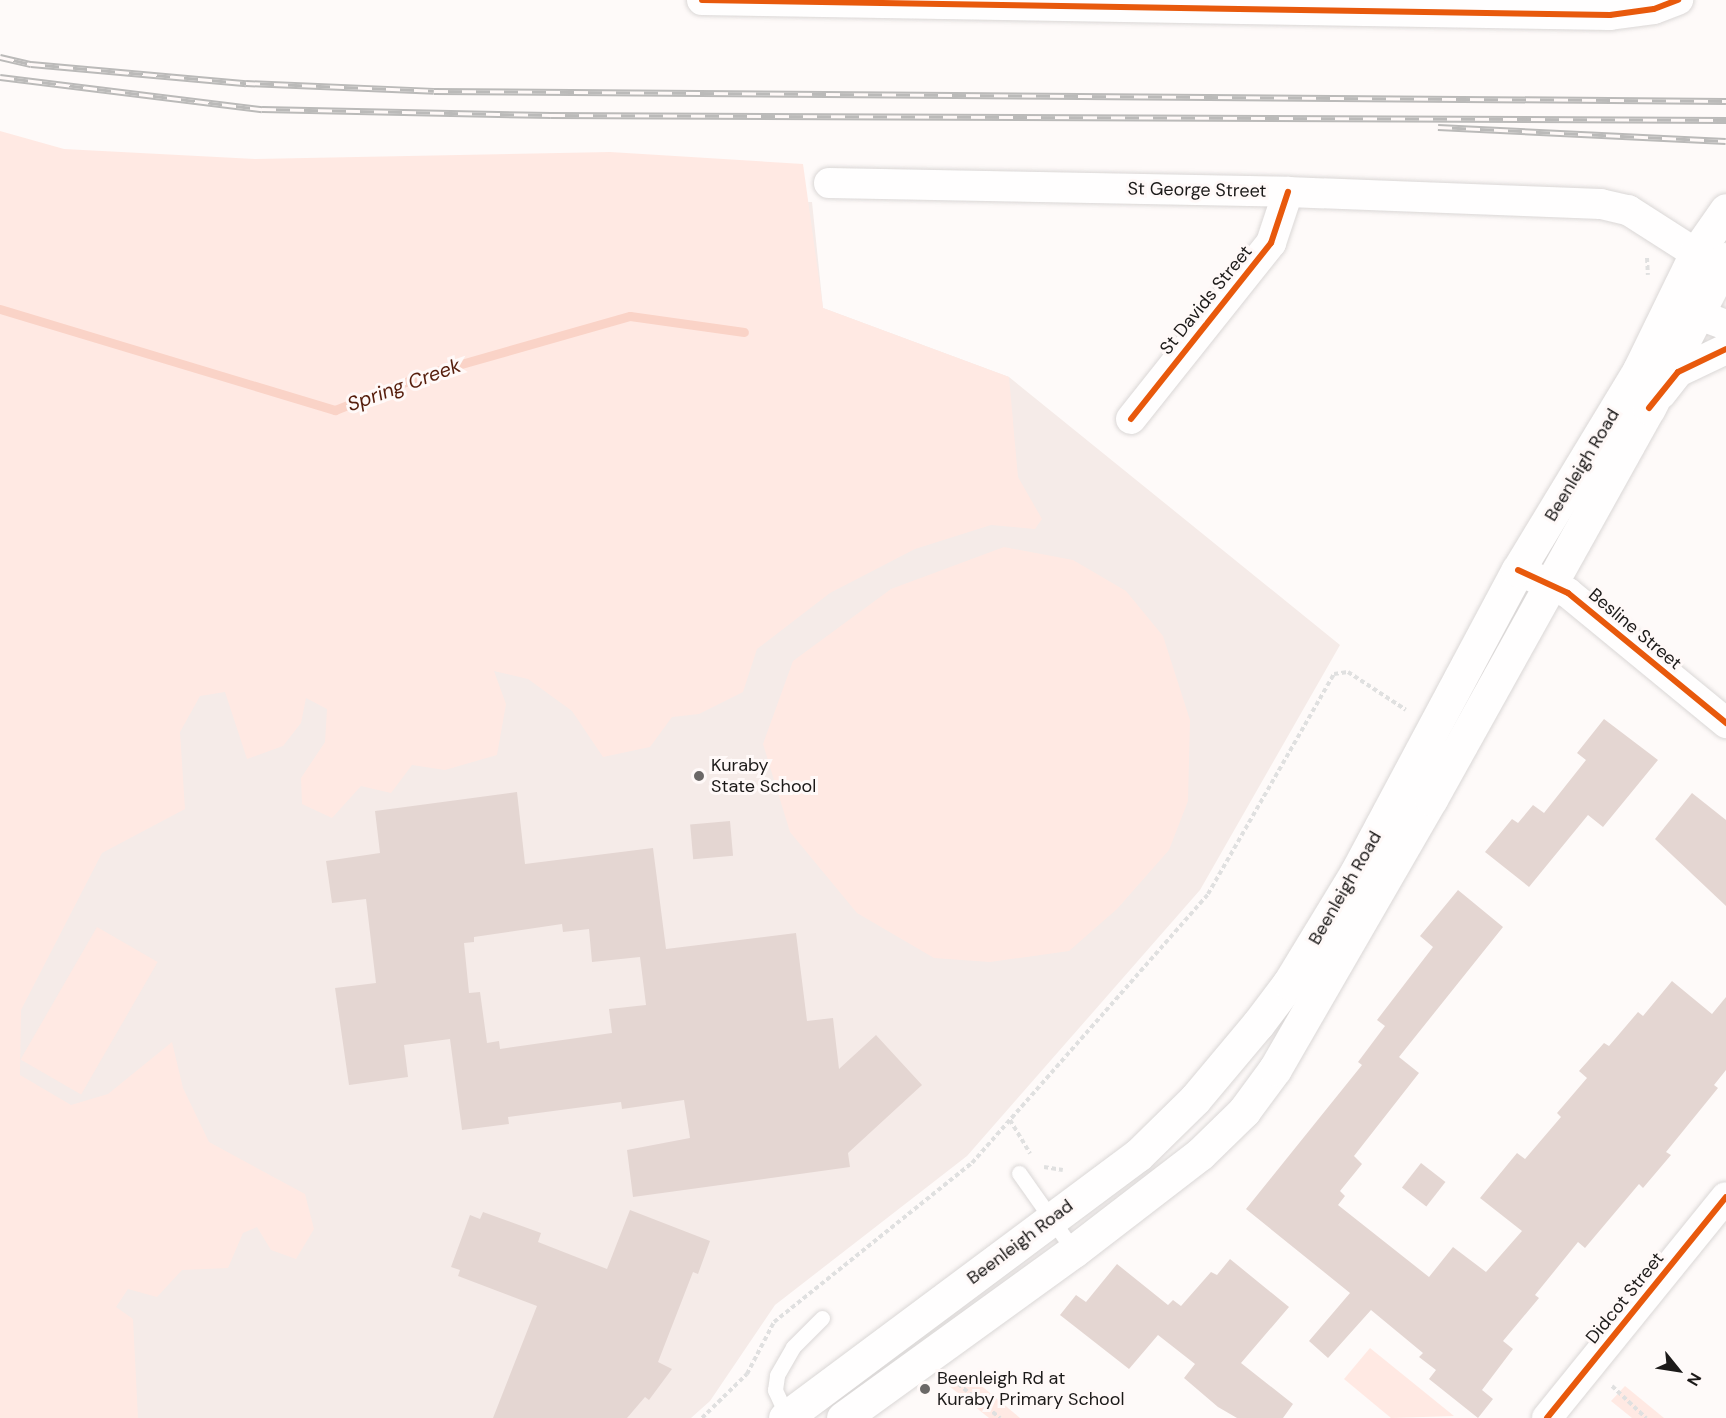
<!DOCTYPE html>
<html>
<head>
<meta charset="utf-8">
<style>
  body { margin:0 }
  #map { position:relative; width:1726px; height:1418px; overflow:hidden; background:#fefaf9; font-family:"DM Sans",sans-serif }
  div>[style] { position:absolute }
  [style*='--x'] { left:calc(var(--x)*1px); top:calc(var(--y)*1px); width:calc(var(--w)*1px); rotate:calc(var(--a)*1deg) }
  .built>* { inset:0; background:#f5ebe8 }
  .green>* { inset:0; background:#ffe9e3; transform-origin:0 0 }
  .stream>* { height:9px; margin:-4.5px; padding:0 4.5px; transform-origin:4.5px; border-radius:4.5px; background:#fad3c7 }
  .building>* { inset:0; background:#e4d6d2; transform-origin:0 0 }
  .path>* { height:4px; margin-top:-2px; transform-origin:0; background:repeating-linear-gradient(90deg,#e0e0e0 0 4.5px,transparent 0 7.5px) }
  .roads { filter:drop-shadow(0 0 2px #dad7d6) drop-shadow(0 0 2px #dad7d6) }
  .service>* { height:15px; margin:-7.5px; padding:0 7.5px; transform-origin:7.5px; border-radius:7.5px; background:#fffefe }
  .minor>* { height:30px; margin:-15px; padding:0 15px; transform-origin:15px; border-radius:15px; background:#fffefe }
  .secondary>* { height:33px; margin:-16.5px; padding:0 16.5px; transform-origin:16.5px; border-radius:16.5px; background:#fffefe }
  .rail>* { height:7px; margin-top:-3.5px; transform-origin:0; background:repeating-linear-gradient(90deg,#fff9f8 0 14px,#bbbab9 0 28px); box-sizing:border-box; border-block:2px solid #bbbab9 }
  .cycleway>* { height:6px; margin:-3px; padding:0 3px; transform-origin:3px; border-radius:3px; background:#e8590c }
  .dots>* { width:16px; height:16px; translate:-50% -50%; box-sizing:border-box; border:3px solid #fff9f8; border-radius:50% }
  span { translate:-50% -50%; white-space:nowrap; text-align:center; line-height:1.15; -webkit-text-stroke:6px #fff9f8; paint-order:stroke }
  .street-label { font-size:18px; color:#1c1a19 }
  .poi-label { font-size:18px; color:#1c1a19 }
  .left { translate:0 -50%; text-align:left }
  .water-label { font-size:20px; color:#561d0b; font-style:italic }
  .north { position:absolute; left:1648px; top:1340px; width:60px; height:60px; -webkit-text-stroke:4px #fff9f8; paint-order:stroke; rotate:120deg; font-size:16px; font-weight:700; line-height:24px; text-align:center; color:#1c1a19 }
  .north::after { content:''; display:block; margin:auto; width:21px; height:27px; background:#1c1a19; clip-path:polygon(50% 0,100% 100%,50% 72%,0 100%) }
</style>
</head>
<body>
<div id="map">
  <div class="built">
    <i style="clip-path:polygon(812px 202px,823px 308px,1009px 377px,1340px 645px,1200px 890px,967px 1156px,775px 1305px,710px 1401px,691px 1418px,0 1418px,0 1031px,255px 203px)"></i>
  </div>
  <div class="green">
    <i style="clip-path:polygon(0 131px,64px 149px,255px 159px,610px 152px,803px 164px,823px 308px,1009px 377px,1018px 477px,1042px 519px,1035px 529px,991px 525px,915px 549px,830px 593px,757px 649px,743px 692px,699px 714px,672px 717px,650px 747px,603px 757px,572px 711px,528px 679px,494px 671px,506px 704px,497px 755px,445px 770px,412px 765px,391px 793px,361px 786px,332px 818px,302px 804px,301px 778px,325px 742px,327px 709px,306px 698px,301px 723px,283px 746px,247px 759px,225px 692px,200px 696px,180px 732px,185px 809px,102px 853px,21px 1010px,20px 1075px,71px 1105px,108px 1094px,172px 1042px,183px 1088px,209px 1142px,305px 1194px,314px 1229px,296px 1259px,271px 1250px,257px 1227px,243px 1233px,228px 1268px,182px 1270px,157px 1297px,128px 1289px,116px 1307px,133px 1319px,138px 1418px,0 1418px)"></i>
    <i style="clip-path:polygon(1004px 547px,1073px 560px,1126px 591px,1163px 636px,1190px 720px,1188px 801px,1169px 850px,1117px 909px,1069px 951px,990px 962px,934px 958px,857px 913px,790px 832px,763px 744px,793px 661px,891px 589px)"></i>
    <i style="left:97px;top:927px;width:70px;height:153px;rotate:30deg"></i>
    <i style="clip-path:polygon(1370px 1348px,1454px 1416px,1391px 1418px,1344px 1379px)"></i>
    <i style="clip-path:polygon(966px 1373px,1020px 1418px,989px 1418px,949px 1386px)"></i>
    <i style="clip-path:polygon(1625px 1386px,1664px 1418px,1632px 1418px,1611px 1401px)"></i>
  </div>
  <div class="stream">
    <i style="--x:0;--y:309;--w:350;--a:16.8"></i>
    <i style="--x:335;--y:410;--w:98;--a:-21.6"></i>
    <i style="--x:426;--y:374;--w:212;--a:-15.9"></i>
    <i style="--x:630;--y:316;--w:115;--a:8"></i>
  </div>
  <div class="building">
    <i style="clip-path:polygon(1604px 719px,1658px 760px,1603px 827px,1588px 815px,1529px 887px,1485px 852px,1512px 819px,1518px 823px,1533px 805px,1544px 813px,1586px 760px,1577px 753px)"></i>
    <i style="clip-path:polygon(evenodd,517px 792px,525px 864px,653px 848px,666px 949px,796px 933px,807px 1021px,833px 1018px,839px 1069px,876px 1035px,922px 1085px,848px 1153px,850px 1167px,633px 1197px,627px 1150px,690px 1138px,684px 1100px,622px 1109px,621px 1102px,508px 1117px,509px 1124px,462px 1130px,450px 1039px,404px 1045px,408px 1077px,349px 1085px,335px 988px,376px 983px,366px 899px,332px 903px,326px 861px,380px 853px,375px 811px,517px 792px,562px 924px,563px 932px,589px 929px,592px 962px,640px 957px,646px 1005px,609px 1009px,612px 1033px,500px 1049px,499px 1041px,487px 1043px,480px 992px,469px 993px,464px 943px,474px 942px,474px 937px,562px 924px)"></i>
    <i style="clip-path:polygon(1692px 793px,1726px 820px,1726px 906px,1655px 839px)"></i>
    <i style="left:730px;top:821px;width:35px;height:40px;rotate:85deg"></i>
    <i style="clip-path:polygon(1458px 890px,1503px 927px,1399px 1057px,1419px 1073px,1354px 1156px,1362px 1164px,1340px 1191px,1345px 1196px,1338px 1205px,1429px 1277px,1453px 1247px,1486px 1272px,1522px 1231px,1480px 1198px,1517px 1153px,1525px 1159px,1561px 1117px,1557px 1113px,1587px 1078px,1579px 1071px,1604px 1043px,1609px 1046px,1638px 1012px,1643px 1016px,1672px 981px,1712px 1014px,1726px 997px,1726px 1070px,1714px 1085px,1718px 1088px,1666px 1152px,1671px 1155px,1643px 1188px,1639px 1184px,1585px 1248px,1578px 1242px,1535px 1295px,1539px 1298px,1503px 1341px,1513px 1349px,1482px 1390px,1493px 1399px,1478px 1418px,1429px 1379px,1436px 1370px,1419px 1357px,1423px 1353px,1371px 1310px,1328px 1358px,1309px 1341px,1350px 1293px,1246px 1209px,1362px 1065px,1358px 1062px,1385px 1026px,1377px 1020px,1433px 947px,1420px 936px)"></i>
    <i style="left:1421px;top:1163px;width:31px;height:31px;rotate:38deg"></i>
    <i style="clip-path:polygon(630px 1210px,710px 1241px,698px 1274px,693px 1272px,658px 1362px,672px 1369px,649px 1400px,645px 1397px,627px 1418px,493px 1418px,537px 1306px,458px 1276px,460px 1270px,451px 1267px,470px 1215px,480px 1219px,483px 1212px,541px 1233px,538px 1242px,607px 1269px)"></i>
    <i style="clip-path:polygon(1230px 1259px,1289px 1307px,1241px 1363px,1293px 1404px,1283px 1418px,1237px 1418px,1218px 1407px,1184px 1378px,1195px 1364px,1158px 1335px,1129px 1369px,1060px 1315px,1076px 1295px,1086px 1302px,1117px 1264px,1168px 1305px,1173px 1300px,1181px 1306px,1211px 1272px,1217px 1275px)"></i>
  </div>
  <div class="path">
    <i style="--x:1647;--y:258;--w:17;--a:87"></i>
    <i style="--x:1010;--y:1120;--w:39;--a:59"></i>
    <i style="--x:1044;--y:1167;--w:19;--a:9"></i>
    <i style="--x:952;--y:1379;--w:62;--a:39.1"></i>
    <i style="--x:1612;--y:1386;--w:47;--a:43.3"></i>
    <i style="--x:702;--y:1418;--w:63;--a:-44.4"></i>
    <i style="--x:747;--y:1374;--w:59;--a:-62.6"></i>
    <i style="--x:774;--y:1322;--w:254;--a:-38.8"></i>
    <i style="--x:972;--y:1163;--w:358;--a:-48.7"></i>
    <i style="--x:1208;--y:894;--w:254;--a:-60.2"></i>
    <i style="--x:1334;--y:674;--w:14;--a:-8"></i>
    <i style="--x:1348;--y:672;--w:69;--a:33.2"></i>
  </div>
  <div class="roads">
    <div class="service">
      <i style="--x:1019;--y:1173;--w:95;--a:54.8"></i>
      <i style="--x:788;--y:1418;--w:31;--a:-115"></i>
      <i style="--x:775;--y:1390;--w:15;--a:-82"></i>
      <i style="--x:777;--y:1375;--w:32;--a:-60"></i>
      <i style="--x:793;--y:1347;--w:41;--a:-45"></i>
    </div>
    <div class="minor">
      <i style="--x:702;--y:0;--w:908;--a:0.95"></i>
      <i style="--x:1610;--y:15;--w:44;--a:-7.8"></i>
      <i style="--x:1654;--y:9;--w:26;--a:-21"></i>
      <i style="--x:829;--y:183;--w:459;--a:1.1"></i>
      <i style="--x:1288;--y:192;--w:313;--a:2.2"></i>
      <i style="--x:1601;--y:204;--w:28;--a:13"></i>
      <i style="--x:1628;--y:210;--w:106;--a:32.6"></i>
      <i style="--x:1697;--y:314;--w:31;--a:21"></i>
      <i style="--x:1661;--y:394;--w:28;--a:-52"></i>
      <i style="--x:1678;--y:372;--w:53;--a:-25.6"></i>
      <i style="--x:1131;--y:419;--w:225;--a:-51.5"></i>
      <i style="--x:1271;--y:243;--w:54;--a:-71.6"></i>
      <i style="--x:1518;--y:570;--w:55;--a:24.7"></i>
      <i style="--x:1568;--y:593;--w:205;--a:39.4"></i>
      <i style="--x:1547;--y:1418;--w:284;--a:-51"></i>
    </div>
    <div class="secondary">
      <i style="--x:785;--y:1418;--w:440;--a:-36.7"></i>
      <i style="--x:1138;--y:1155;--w:80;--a:-44.5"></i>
      <i style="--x:1195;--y:1099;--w:98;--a:-50"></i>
      <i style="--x:1258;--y:1024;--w:51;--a:-52.9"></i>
      <i style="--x:1289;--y:983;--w:131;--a:-58.7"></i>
      <i style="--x:1357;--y:871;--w:341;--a:-61.9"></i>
      <i style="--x:1518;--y:570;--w:234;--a:-58.8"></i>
      <i style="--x:1639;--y:370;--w:130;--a:-64"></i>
      <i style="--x:1696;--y:253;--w:52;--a:-55.1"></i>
      <i style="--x:843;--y:1418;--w:285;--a:-35.9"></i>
      <i style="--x:1074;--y:1251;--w:159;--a:-37.6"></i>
      <i style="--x:1200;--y:1154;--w:62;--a:-44.3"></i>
      <i style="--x:1244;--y:1111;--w:52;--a:-53.6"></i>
      <i style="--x:1275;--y:1069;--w:312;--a:-60"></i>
      <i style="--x:1431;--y:799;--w:448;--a:-60.9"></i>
      <i style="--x:1649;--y:408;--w:168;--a:-62.7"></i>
    </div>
  </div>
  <div class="rail">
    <i style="--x:0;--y:57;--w:32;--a:13"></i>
    <i style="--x:31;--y:64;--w:216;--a:5.1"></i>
    <i style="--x:246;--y:83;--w:188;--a:2.4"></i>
    <i style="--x:434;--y:91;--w:1292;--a:0.44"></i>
    <i style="--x:0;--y:77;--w:264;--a:7"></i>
    <i style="--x:262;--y:109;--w:289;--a:1.2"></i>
    <i style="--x:551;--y:115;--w:1175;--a:0.24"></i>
    <i style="--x:1438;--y:127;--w:288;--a:2.8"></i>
  </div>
  <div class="cycleway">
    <i style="--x:702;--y:0;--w:908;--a:0.95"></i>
    <i style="--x:1610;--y:15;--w:44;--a:-7.8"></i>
    <i style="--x:1654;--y:9;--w:26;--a:-21"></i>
    <i style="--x:1649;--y:408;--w:46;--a:-51.1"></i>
    <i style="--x:1678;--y:372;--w:53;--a:-25.6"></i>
    <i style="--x:1131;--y:419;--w:225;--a:-51.5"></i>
    <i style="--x:1271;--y:243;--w:54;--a:-71.6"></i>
    <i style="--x:1518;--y:570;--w:55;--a:24.7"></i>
    <i style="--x:1568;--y:593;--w:205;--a:39.4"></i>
    <i style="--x:1547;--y:1418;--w:284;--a:-51"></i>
  </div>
  <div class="dots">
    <i style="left:699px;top:776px;background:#6b6867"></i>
    <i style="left:925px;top:1389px;background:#6b6867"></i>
  </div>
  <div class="street-label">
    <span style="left:1197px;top:190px;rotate:1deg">St George Street</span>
    <span style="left:1206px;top:300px;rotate:-51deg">St Davids Street</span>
    <span style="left:1582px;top:465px;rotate:-59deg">Beenleigh Road</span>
    <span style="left:1635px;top:629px;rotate:40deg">Besline Street</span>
    <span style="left:1345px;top:888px;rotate:-60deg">Beenleigh Road</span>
    <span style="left:1020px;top:1242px;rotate:-37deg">Beenleigh Road</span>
    <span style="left:1625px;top:1298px;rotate:-51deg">Didcot Street</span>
  </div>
  <div class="poi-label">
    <span class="left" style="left:711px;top:776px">Kuraby<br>State School</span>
    <span class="left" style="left:937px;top:1389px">Beenleigh Rd at<br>Kuraby Primary School</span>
  </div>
  <div class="water-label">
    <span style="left:404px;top:385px;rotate:-20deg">Spring Creek</span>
  </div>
  <div class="north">N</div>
</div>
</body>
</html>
